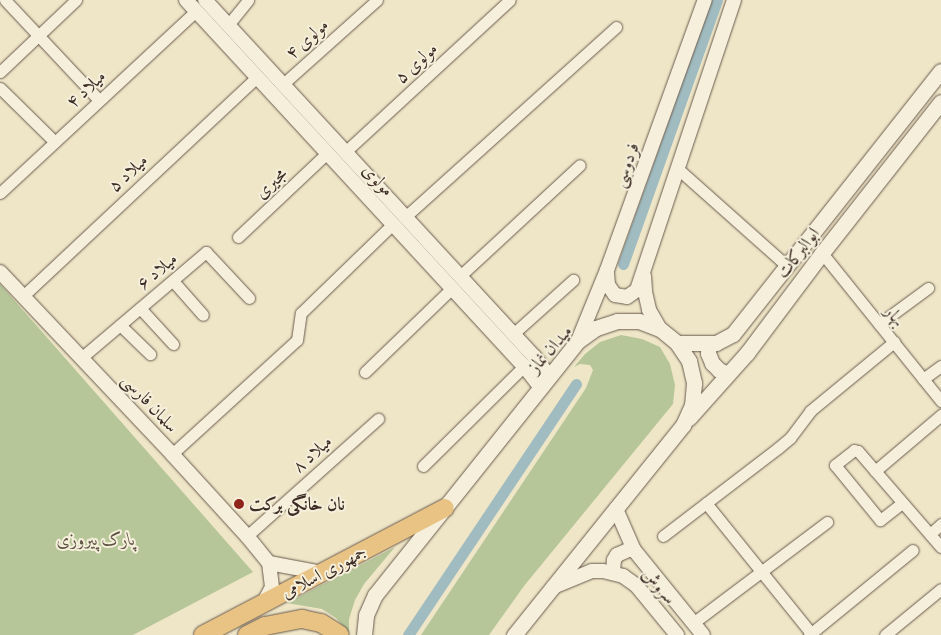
<!DOCTYPE html>
<html>
<head>
<meta charset="utf-8">
<style>
  body { margin:0 }
  #map { position:relative; width:941px; height:635px; overflow:hidden; background:#efe6c7; font-family:"EB Garamond",Amiri,serif }
  div>[style] { position:absolute }
  [style*='--x'] { left:calc(var(--x)*1px); top:calc(var(--y)*1px); width:calc(var(--w)*1px); rotate:calc(var(--a)*1deg) }
  .green>* { inset:0; background:#b6c698 }
  .canal>* { height:11px; margin:-5.5px; padding:0 5.5px; transform-origin:5.5px; border-radius:5.5px; background:#a0bcc0 }
  .roads { filter:drop-shadow(0 0 1px #6a5a4e) drop-shadow(0 0 1px #6a5a4e) }
  .minor>* { height:11px; margin:-5.5px; padding:0 5.5px; transform-origin:5.5px; border-radius:5.5px; background:#f5efdb }
  .tertiary>* { height:14px; margin:-7px; padding:0 7px; transform-origin:7px; border-radius:7px; background:#f5efdb }
  .secondary>* { height:15px; margin:-7.5px; padding:0 7.5px; transform-origin:7.5px; border-radius:7.5px; background:#f5efdb }
  .primary>* { height:18px; margin:-9px; padding:0 9px; transform-origin:9px; border-radius:9px; background:#e8c384 }
  .dots>* { width:14px; height:14px; translate:-50% -50%; box-sizing:border-box; border:2px solid #f5efdb; border-radius:50% }
  span { translate:-50% -50%; white-space:nowrap; text-align:center; line-height:1.15; -webkit-text-stroke:4px #f5efdb; paint-order:stroke }
  .street-label { font-size:18px; color:#3d2c25 }
  .poi-label { font-size:18px; color:#3d2c25; font-weight:700 }
  .left { translate:0 -50%; text-align:left }
  .park-label { font-size:18px; color:#5b5242; font-style:italic }
</style>
</head>
<body>
<div id="map">
  <div class="green">
    <i style="clip-path:polygon(0 284px,253px 572px,133px 635px,0 635px)"></i>
    <i style="clip-path:polygon(621px 335px,642px 339px,660px 347px,670px 364px,675px 385px,673px 404px,524px 586px,489px 635px,421px 635px,586px 388px,593px 370px,590px 365px,580px 364px,574px 367px,585px 354px,600px 342px)"></i>
    <i style="clip-path:polygon(395px 547px,364px 584px,355px 600px,349px 619px,349px 633px,336px 618px,322px 609px,287px 603px)"></i>
  </div>
  <div class="canal">
    <i style="--x:623;--y:264;--w:280;--a:-70.4"></i>
    <i style="--x:408;--y:635;--w:302;--a:-56.2"></i>
  </div>
  <div class="roads">
    <div class="minor">
      <i style="--x:5;--y:0;--w:137;--a:46.8"></i>
      <i style="--x:228;--y:25;--w:32;--a:-51"></i>
      <i style="--x:0;--y:72;--w:105;--a:-43.5"></i>
      <i style="--x:283;--y:84;--w:126;--a:-41.8"></i>
      <i style="--x:0;--y:88;--w:77;--a:44.5"></i>
      <i style="--x:345;--y:152;--w:224;--a:-42.7"></i>
      <i style="--x:677;--y:168;--w:147;--a:41.7"></i>
      <i style="--x:0;--y:193;--w:267;--a:-42.9"></i>
      <i style="--x:405;--y:217;--w:284;--a:-42"></i>
      <i style="--x:238;--y:237;--w:122;--a:-43.3"></i>
      <i style="--x:822;--y:253;--w:190;--a:51.2"></i>
      <i style="--x:460;--y:276;--w:163;--a:-42.8"></i>
      <i style="--x:173;--y:281;--w:45;--a:48.6"></i>
      <i style="--x:23;--y:296;--w:320;--a:-43.1"></i>
      <i style="--x:140;--y:308;--w:49;--a:47.5"></i>
      <i style="--x:879;--y:324;--w:61;--a:-36.3"></i>
      <i style="--x:120;--y:325;--w:42;--a:44"></i>
      <i style="--x:513;--y:334;--w:81;--a:-42"></i>
      <i style="--x:81;--y:358;--w:164;--a:-40.3"></i>
      <i style="--x:206;--y:252;--w:63;--a:46.9"></i>
      <i style="--x:365;--y:372;--w:121;--a:-44"></i>
      <i style="--x:923;--y:379;--w:22;--a:-36"></i>
      <i style="--x:172;--y:454;--w:169;--a:-42.4"></i>
      <i style="--x:297;--y:340;--w:27;--a:-82"></i>
      <i style="--x:301;--y:313;--w:128;--a:-44.1"></i>
      <i style="--x:423;--y:466;--w:142;--a:-44.7"></i>
      <i style="--x:875;--y:471;--w:87;--a:-40.3"></i>
      <i style="--x:706;--y:503;--w:167;--a:51.1"></i>
      <i style="--x:902;--y:503;--w:28;--a:142"></i>
      <i style="--x:880;--y:520;--w:71;--a:-129.3"></i>
      <i style="--x:835;--y:465;--w:24;--a:-38"></i>
      <i style="--x:854;--y:450;--w:4;--a:14"></i>
      <i style="--x:858;--y:451;--w:127;--a:49.2"></i>
      <i style="--x:930;--y:534;--w:15;--a:-42"></i>
      <i style="--x:247;--y:536;--w:176;--a:-41.8"></i>
      <i style="--x:663;--y:536;--w:145;--a:-37.4"></i>
      <i style="--x:778;--y:448;--w:16;--a:-40"></i>
      <i style="--x:790;--y:438;--w:34;--a:-53"></i>
      <i style="--x:810;--y:411;--w:109;--a:-39.4"></i>
      <i style="--x:693;--y:623;--w:168;--a:-37"></i>
      <i style="--x:809;--y:635;--w:134;--a:-39.3"></i>
      <i style="--x:885;--y:635;--w:72;--a:-39.4"></i>
    </div>
    <div class="tertiary">
      <i style="--x:186;--y:0;--w:498;--a:47.3"></i>
      <i style="--x:524;--y:366;--w:28;--a:52"></i>
      <i style="--x:205;--y:0;--w:485;--a:47.3"></i>
      <i style="--x:534;--y:356;--w:26;--a:53"></i>
      <i style="--x:0;--y:272;--w:250;--a:46.6"></i>
      <i style="--x:172;--y:454;--w:111;--a:47.6"></i>
      <i style="--x:247;--y:536;--w:35;--a:51"></i>
      <i style="--x:607;--y:273;--w:12;--a:85"></i>
      <i style="--x:608;--y:285;--w:12;--a:55"></i>
      <i style="--x:615;--y:295;--w:12;--a:9"></i>
      <i style="--x:627;--y:297;--w:12;--a:-35"></i>
      <i style="--x:637;--y:290;--w:306;--a:-71.5"></i>
      <i style="--x:644;--y:276;--w:16;--a:86"></i>
      <i style="--x:645;--y:292;--w:18;--a:77"></i>
      <i style="--x:649;--y:310;--w:22;--a:60"></i>
      <i style="--x:578;--y:341;--w:77;--a:-67.8"></i>
      <i style="--x:607;--y:270;--w:287;--a:-70.1"></i>
      <i style="--x:616;--y:509;--w:45;--a:66.3"></i>
      <i style="--x:634;--y:550;--w:109;--a:50.9"></i>
      <i style="--x:269;--y:563;--w:55;--a:10.5"></i>
      <i style="--x:613;--y:573;--w:13;--a:-86"></i>
      <i style="--x:614;--y:560;--w:6;--a:-59"></i>
      <i style="--x:617;--y:555;--w:12;--a:-24"></i>
      <i style="--x:628;--y:550;--w:6;--a:0"></i>
      <i style="--x:553;--y:587;--w:42;--a:-22.3"></i>
      <i style="--x:592;--y:571;--w:11;--a:0"></i>
      <i style="--x:603;--y:571;--w:21;--a:14"></i>
      <i style="--x:623;--y:576;--w:16;--a:35"></i>
      <i style="--x:636;--y:585;--w:65;--a:50.6"></i>
      <i style="--x:263;--y:604;--w:19;--a:-62"></i>
      <i style="--x:272;--y:587;--w:24;--a:-97"></i>
    </div>
    <div class="secondary">
      <i style="--x:677;--y:343;--w:39;--a:0"></i>
      <i style="--x:716;--y:343;--w:19;--a:-28"></i>
      <i style="--x:733;--y:334;--w:335;--a:-51.7"></i>
      <i style="--x:709;--y:343;--w:10;--a:96"></i>
      <i style="--x:708;--y:353;--w:11;--a:68"></i>
      <i style="--x:712;--y:363;--w:10;--a:45"></i>
      <i style="--x:719;--y:370;--w:10;--a:24"></i>
      <i style="--x:689;--y:418;--w:87;--a:-48.3"></i>
      <i style="--x:747;--y:353;--w:125;--a:-53.1"></i>
      <i style="--x:822;--y:253;--w:192;--a:-51.8"></i>
      <i style="--x:364;--y:635;--w:20;--a:-84"></i>
      <i style="--x:366;--y:615;--w:22;--a:-66"></i>
      <i style="--x:375;--y:595;--w:325;--a:-51.4"></i>
      <i style="--x:578;--y:341;--w:22;--a:-36"></i>
      <i style="--x:596;--y:328;--w:22;--a:-18"></i>
      <i style="--x:617;--y:321;--w:22;--a:0"></i>
      <i style="--x:639;--y:321;--w:22;--a:21"></i>
      <i style="--x:660;--y:329;--w:22;--a:39"></i>
      <i style="--x:677;--y:343;--w:22;--a:56"></i>
      <i style="--x:689;--y:361;--w:23;--a:77"></i>
      <i style="--x:694;--y:383;--w:22;--a:95"></i>
      <i style="--x:692;--y:405;--w:22;--a:114"></i>
      <i style="--x:683;--y:425;--w:270;--a:128.8"></i>
    </div>
    <div class="primary">
      <i style="--x:203;--y:635;--w:273;--a:-27.7"></i>
      <i style="--x:247;--y:635;--w:20;--a:-27"></i>
      <i style="--x:265;--y:626;--w:38;--a:-11"></i>
      <i style="--x:302;--y:619;--w:19;--a:12"></i>
      <i style="--x:321;--y:623;--w:22;--a:32"></i>
    </div>
  </div>
  <div class="dots">
    <i style="left:239px;top:504px;background:#8f2418"></i>
  </div>
  <div class="street-label">
    <span style="left:307px;top:39px;rotate:-42deg">مولوی ۴</span>
    <span style="left:416px;top:63px;rotate:-43deg">مولوی ۵</span>
    <span style="left:86px;top:89px;rotate:-43deg">میلاد ۴</span>
    <span style="left:626px;top:165px;rotate:-70deg">فردوسی</span>
    <span style="left:128px;top:173px;rotate:-43deg">میلاد ۵</span>
    <span style="left:378px;top:180px;rotate:47deg">مولوی</span>
    <span style="left:271px;top:183px;rotate:-43deg">مجیری</span>
    <span style="left:798px;top:253px;rotate:-53deg">ابوالبرکات</span>
    <span style="left:157px;top:271px;rotate:-40deg">میلاد ۶</span>
    <span style="left:895px;top:316px;rotate:51deg">بهار</span>
    <span style="left:550px;top:349px;rotate:-49deg">میدان نماز</span>
    <span style="left:150px;top:403px;rotate:47deg">سلمان فارسی</span>
    <span style="left:312px;top:454px;rotate:-42deg">میلاد ۸</span>
    <span style="left:324px;top:572px;rotate:-28deg">جمهوری اسلامی</span>
    <span style="left:659px;top:586px;rotate:48deg">سروش</span>
  </div>
  <div class="poi-label">
    <span class="left" style="left:249px;top:504px">نان خانگی برکت</span>
  </div>
  <div class="park-label">
    <span style="left:96px;top:539px">پارک پیروزی</span>
  </div>
</div>
</body>
</html>
